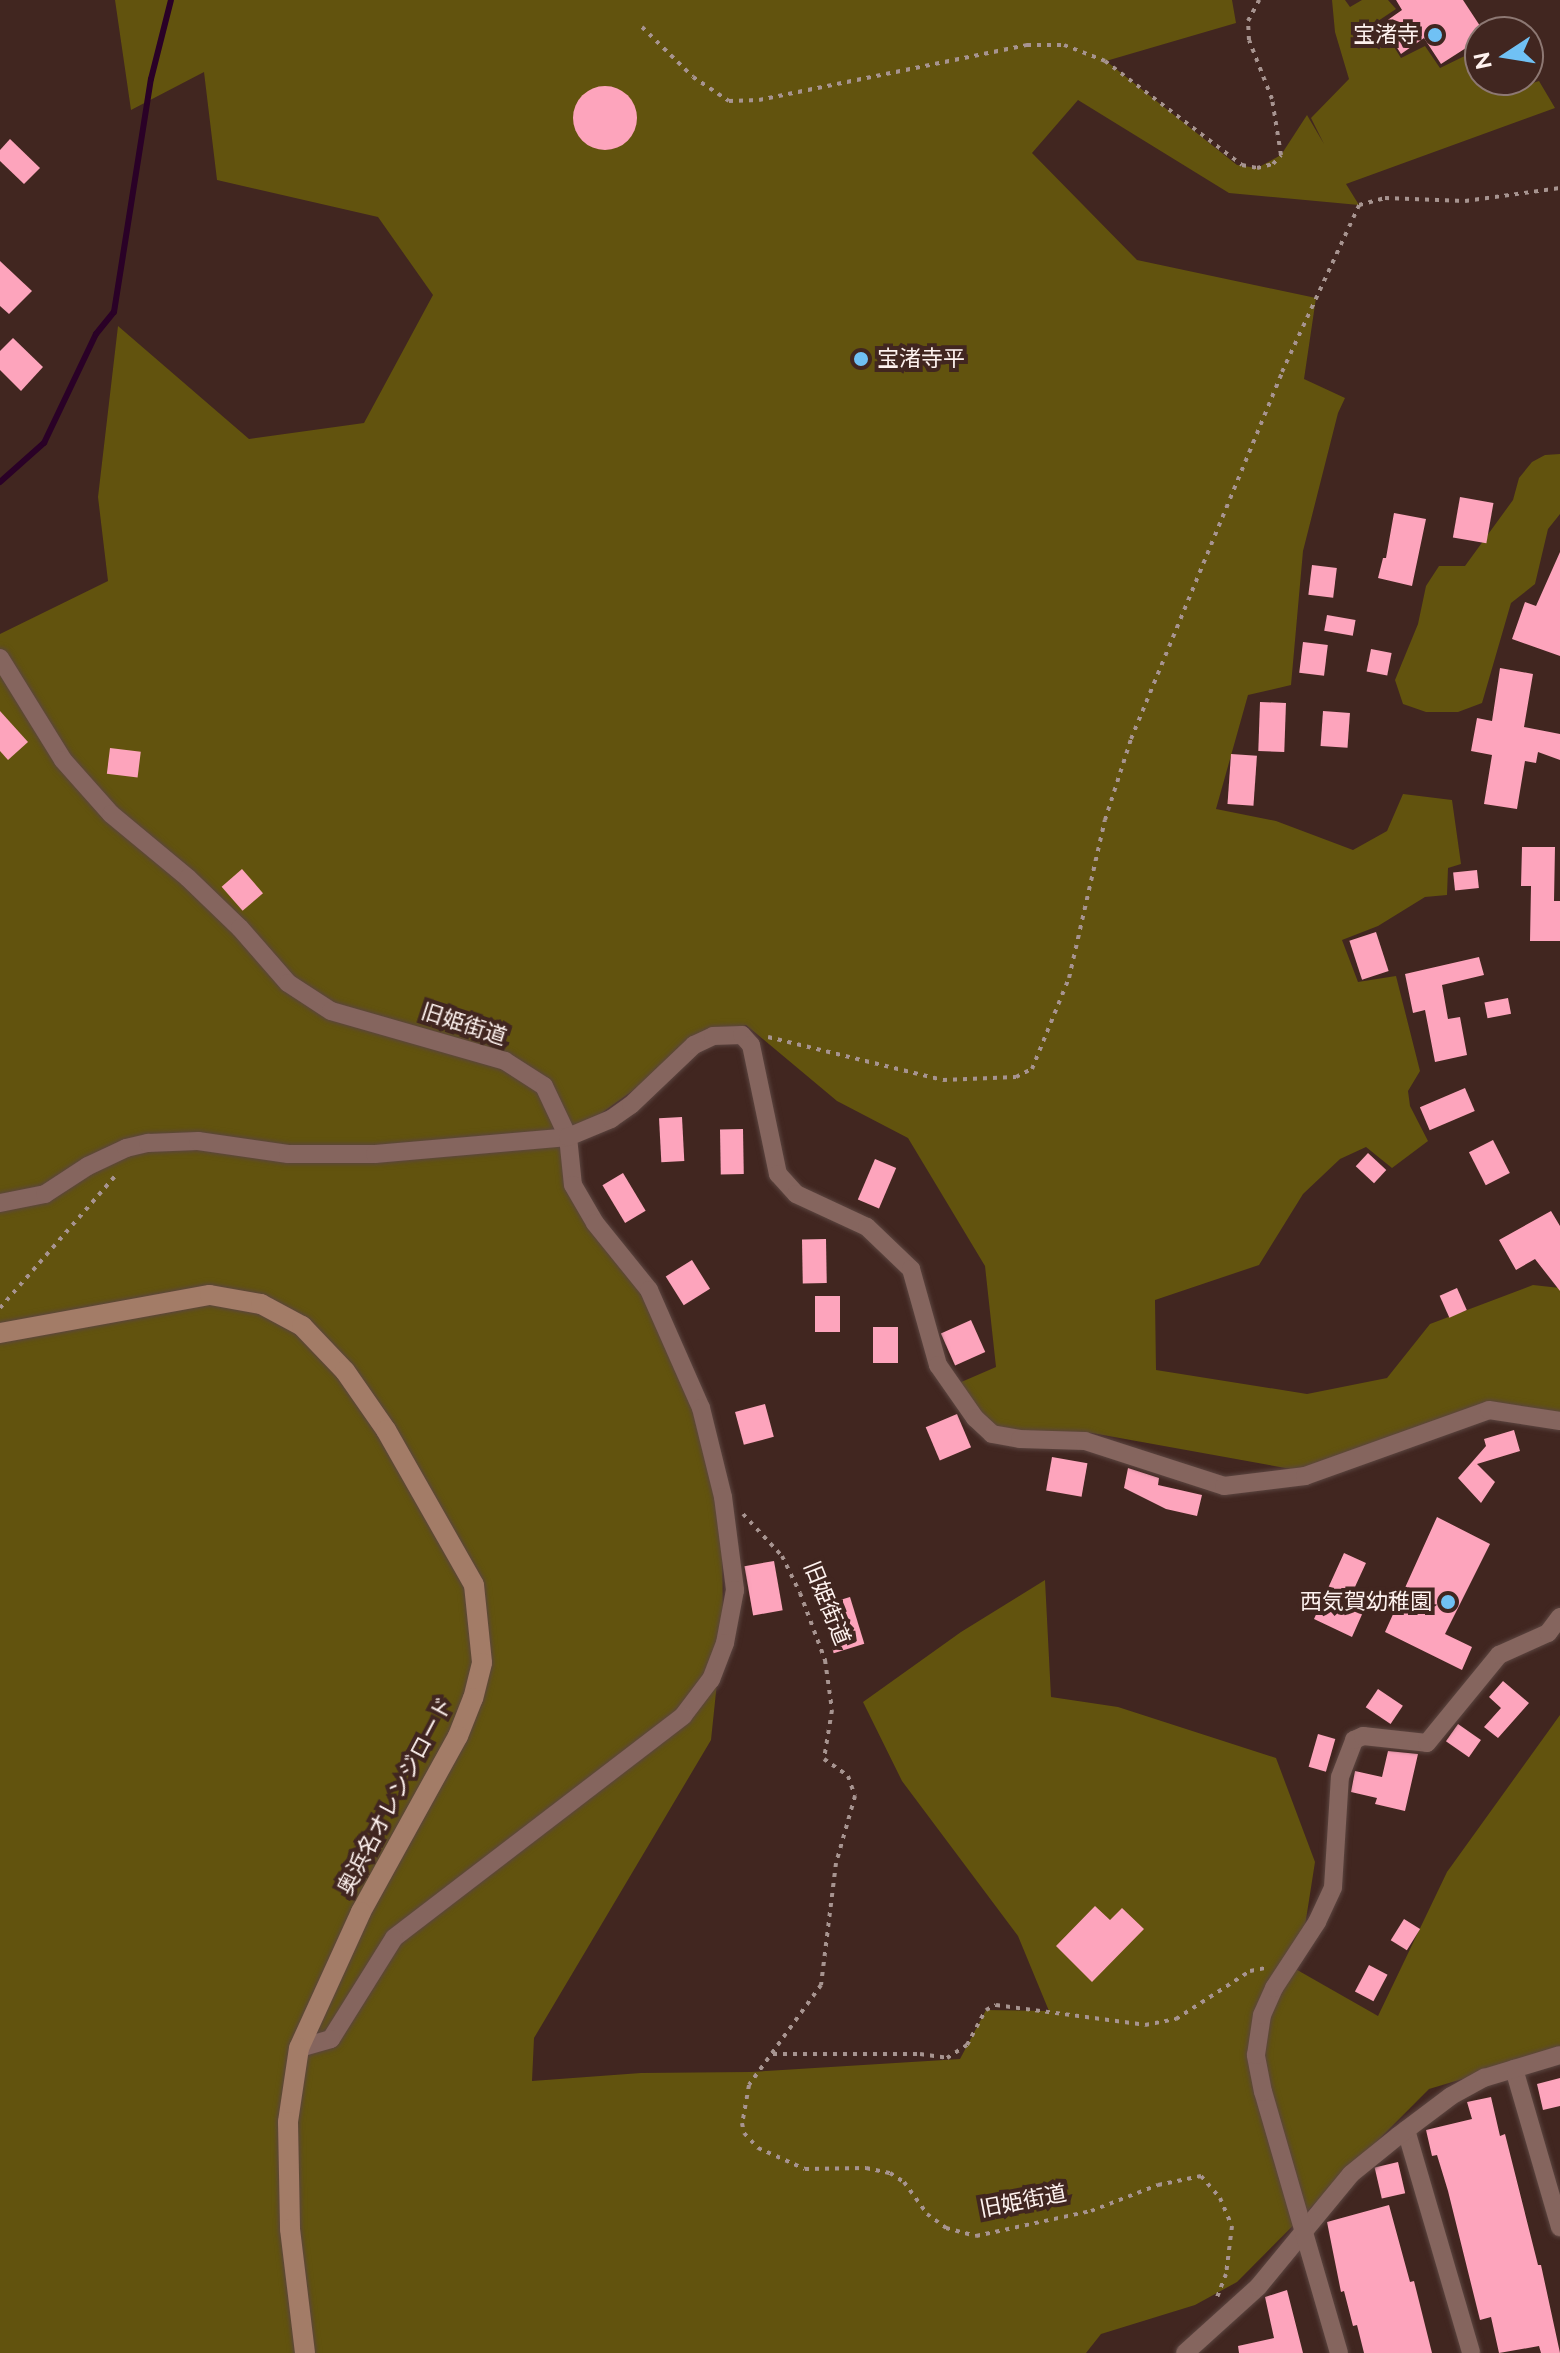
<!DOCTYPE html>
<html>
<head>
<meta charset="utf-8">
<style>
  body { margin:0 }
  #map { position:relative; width:1560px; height:2353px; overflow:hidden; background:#412620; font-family:Raleway,"Noto Sans JP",sans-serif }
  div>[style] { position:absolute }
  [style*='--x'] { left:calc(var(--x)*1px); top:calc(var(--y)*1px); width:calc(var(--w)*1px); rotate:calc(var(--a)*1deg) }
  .green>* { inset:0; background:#62530e }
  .stream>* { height:6px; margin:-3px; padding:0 3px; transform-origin:3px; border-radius:3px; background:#2a0127 }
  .building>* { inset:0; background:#fda4bc; transform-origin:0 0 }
  .round { border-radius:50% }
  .path>* { height:4px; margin-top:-2px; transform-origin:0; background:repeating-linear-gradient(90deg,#a79490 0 4px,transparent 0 10px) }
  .roads { filter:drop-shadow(0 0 2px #5b4540) drop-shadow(0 0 2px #5b4540) }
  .street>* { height:18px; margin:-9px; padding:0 9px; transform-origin:9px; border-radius:9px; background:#85655e }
  .secondary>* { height:20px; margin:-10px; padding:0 10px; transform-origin:10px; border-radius:10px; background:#a37c67 }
  .dots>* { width:22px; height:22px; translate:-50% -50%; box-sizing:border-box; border:4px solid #412620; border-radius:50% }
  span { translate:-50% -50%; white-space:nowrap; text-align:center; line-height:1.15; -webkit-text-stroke:8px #412620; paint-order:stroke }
  .poi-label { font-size:22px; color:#fef2ef }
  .right { translate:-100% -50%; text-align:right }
  .left { translate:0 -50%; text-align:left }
  .street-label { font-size:22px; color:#fef2ef }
  .north { position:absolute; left:1464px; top:16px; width:80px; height:80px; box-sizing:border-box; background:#412620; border:2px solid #8d7873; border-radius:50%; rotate:258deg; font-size:22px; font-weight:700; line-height:32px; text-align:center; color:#fef2ef }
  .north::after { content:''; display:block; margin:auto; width:28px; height:36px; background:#70c1f4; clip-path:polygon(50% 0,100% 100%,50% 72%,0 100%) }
</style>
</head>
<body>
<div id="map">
  <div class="green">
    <i style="clip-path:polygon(115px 0,1232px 0,1236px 23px,1106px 61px,1237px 165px,1257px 168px,1281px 155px,1307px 115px,1324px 144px,1311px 118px,1349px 79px,1335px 32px,1332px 0,1345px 0,1350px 7px,1362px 0,1388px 0,1396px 9px,1378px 21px,1401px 58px,1425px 46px,1440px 68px,1477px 50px,1480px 80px,1494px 80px,1501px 93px,1539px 81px,1555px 108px,1346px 184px,1359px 205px,1229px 193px,1078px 100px,1032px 153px,1137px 260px,1316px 298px,1304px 379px,1345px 398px,1338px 413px,1303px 551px,1291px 685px,1248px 695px,1216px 809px,1276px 821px,1353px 850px,1387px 831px,1403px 794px,1452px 800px,1461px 864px,1448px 868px,1447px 895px,1425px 897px,1378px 926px,1342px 940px,1358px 982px,1396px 976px,1420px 1071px,1408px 1091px,1410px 1106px,1428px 1141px,1392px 1168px,1366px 1147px,1340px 1159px,1303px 1194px,1259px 1265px,1155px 1300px,1156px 1370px,1307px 1394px,1387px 1378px,1430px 1324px,1533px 1285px,1560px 1288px,1560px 1416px,1489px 1407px,1313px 1473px,1092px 1433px,992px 1434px,959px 1383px,996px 1367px,985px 1266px,908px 1138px,837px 1101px,746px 1025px,702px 1041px,568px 1137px,571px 1169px,689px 1381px,722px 1529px,723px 1625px,711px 1740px,534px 2038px,532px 2081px,641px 2073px,751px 2072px,960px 2059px,986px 2010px,1049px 2011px,1018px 1936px,902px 1781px,863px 1702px,961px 1632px,1045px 1580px,1051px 1697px,1118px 1707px,1276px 1758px,1315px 1862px,1302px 1945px,1292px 1967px,1378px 2016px,1447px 1872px,1560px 1715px,1560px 2050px,1429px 2089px,1237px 2282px,1195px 2305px,1101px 2334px,1086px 2353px,0 2353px,0 634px,108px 581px,98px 497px,118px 326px,249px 439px,364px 423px,433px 295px,378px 217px,217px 180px,204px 72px,131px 110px)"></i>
    <i style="clip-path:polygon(1560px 454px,1560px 514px,1548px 529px,1535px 584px,1511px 603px,1482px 703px,1458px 712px,1426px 712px,1403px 704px,1395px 680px,1418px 624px,1426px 586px,1439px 566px,1465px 566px,1513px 500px,1519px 478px,1532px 462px,1545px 455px)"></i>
  </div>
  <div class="stream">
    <i style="--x:0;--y:482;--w:59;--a:-41.6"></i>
    <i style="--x:44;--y:443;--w:121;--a:-64.5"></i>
    <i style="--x:96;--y:334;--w:28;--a:-51"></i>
    <i style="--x:114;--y:312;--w:236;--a:-81"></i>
    <i style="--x:151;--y:79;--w:81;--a:-75.8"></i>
  </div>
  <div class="building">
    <i style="clip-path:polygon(1396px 0,1463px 0,1484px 32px,1480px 32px,1480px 39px,1441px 64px,1424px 38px,1401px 54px,1382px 24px,1402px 10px)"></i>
    <i class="round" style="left:573px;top:86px;width:64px;height:64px"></i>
    <i style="clip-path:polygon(10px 139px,40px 168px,24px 184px,0 161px,0 150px)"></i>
    <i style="clip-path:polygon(0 261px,32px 291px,9px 314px,0 306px)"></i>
    <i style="clip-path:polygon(13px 338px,43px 367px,21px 391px,0 370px,0 351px)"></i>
    <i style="left:1460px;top:497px;width:34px;height:41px;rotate:10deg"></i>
    <i style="clip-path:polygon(1394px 513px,1426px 519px,1412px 586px,1378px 578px,1383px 558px,1386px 558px)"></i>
    <i style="clip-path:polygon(1560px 552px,1560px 656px,1512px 639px,1525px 602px,1536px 606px)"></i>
    <i style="left:1312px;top:565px;width:25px;height:30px;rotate:7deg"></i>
    <i style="left:1327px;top:615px;width:29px;height:16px;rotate:10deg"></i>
    <i style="left:1303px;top:642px;width:25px;height:31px;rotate:7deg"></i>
    <i style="left:1371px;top:649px;width:21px;height:23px;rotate:11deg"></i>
    <i style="clip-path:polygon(1500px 668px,1533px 674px,1524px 727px,1560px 734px,1560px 760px,1538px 752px,1536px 763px,1525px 761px,1517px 809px,1484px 804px,1492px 755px,1471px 751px,1477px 718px,1492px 721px)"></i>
    <i style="left:1260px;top:702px;width:26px;height:49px;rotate:2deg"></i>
    <i style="clip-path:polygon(0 711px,28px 742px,8px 760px,0 751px)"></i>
    <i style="left:1323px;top:711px;width:27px;height:35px;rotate:4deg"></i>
    <i style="left:110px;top:748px;width:31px;height:26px;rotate:7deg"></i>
    <i style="left:1231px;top:754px;width:26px;height:50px;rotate:4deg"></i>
    <i style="clip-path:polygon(1522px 847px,1555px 847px,1554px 901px,1560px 901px,1560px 941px,1530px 941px,1531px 886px,1521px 886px)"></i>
    <i style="left:242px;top:869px;width:32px;height:27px;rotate:49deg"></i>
    <i style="left:1477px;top:870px;width:18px;height:24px;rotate:84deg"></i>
    <i style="left:1376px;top:932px;width:41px;height:28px;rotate:72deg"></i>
    <i style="clip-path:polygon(1479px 957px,1484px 975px,1442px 985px,1448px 1019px,1460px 1017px,1467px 1055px,1435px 1062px,1425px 1010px,1413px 1013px,1405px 974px)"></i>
    <i style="left:1508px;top:998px;width:16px;height:24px;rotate:79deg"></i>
    <i style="left:1465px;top:1088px;width:25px;height:49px;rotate:67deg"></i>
    <i style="left:682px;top:1117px;width:44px;height:23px;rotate:87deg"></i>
    <i style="left:743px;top:1129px;width:45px;height:23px;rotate:89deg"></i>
    <i style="left:1493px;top:1140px;width:37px;height:27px;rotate:63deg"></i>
    <i style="left:1368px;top:1153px;width:25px;height:18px;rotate:43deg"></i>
    <i style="left:875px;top:1159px;width:23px;height:44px;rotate:23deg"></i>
    <i style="left:623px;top:1173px;width:44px;height:24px;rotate:59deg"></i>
    <i style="clip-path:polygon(1551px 1211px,1560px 1226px,1560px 1291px,1535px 1259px,1516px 1270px,1499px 1240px)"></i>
    <i style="left:826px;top:1239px;width:44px;height:24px;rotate:89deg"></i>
    <i style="left:692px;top:1260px;width:34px;height:31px;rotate:58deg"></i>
    <i style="left:1457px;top:1288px;width:24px;height:19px;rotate:66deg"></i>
    <i style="left:815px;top:1296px;width:25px;height:36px"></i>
    <i style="left:971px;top:1320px;width:35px;height:33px;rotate:66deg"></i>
    <i style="left:873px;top:1327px;width:25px;height:36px"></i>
    <i style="left:765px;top:1404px;width:34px;height:31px;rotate:75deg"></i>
    <i style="left:957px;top:1414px;width:36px;height:34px;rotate:67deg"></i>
    <i style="clip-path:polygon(1514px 1430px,1520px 1451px,1477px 1464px,1495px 1482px,1481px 1503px,1458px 1478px,1486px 1446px,1484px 1439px)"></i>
    <i style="left:1052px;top:1457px;width:36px;height:34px;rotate:10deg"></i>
    <i style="clip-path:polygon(1128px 1468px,1159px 1478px,1158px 1485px,1202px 1495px,1197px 1516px,1166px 1509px,1124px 1488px)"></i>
    <i style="clip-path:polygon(1437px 1517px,1490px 1544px,1445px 1634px,1472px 1647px,1462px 1670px,1385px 1632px)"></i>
    <i style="clip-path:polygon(1344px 1553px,1366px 1563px,1348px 1602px,1364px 1610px,1352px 1637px,1314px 1619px)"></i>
    <i style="left:774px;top:1561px;width:50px;height:30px;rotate:80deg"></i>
    <i style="left:850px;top:1597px;width:49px;height:32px;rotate:73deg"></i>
    <i style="clip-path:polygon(1503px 1681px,1529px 1703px,1498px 1738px,1484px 1727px,1501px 1708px,1489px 1697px)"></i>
    <i style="left:1378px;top:1689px;width:30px;height:22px;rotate:34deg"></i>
    <i style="left:1458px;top:1724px;width:28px;height:21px;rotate:35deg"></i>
    <i style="left:1318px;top:1734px;width:18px;height:34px;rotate:16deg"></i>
    <i style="clip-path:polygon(1388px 1751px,1418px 1754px,1405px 1811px,1375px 1804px,1377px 1798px,1351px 1792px,1355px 1771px,1382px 1777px)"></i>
    <i style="clip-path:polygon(1095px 1906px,1110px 1920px,1122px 1908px,1144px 1929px,1092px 1982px,1056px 1946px)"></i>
    <i style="left:1404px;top:1919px;width:19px;height:25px;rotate:32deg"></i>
    <i style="left:1369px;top:1965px;width:21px;height:30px;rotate:28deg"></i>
    <i style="clip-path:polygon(1560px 2078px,1560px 2106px,1543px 2110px,1537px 2084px)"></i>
    <i style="clip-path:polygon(1491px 2097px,1500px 2136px,1505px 2134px,1538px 2265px,1541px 2265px,1560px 2353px,1541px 2353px,1539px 2346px,1499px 2353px,1491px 2317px,1480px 2320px,1448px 2191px,1437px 2155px,1432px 2156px,1426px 2130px,1472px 2119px,1467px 2102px)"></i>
    <i style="left:1398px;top:2162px;width:32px;height:24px;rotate:77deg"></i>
    <i style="clip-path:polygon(1389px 2205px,1410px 2282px,1414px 2281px,1432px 2353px,1364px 2353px,1357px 2325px,1353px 2326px,1344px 2291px,1341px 2292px,1327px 2222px)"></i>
    <i style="clip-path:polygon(1287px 2290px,1303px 2353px,1239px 2353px,1238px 2346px,1274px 2338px,1265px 2297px)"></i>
  </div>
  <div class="path">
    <i style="--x:642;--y:27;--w:71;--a:44.4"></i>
    <i style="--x:693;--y:77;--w:43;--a:33.7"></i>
    <i style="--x:729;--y:101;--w:30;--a:-2"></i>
    <i style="--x:759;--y:100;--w:274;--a:-11.6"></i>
    <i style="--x:1027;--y:45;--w:37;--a:0"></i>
    <i style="--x:1064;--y:45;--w:44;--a:21.3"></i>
    <i style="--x:1105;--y:61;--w:172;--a:37.2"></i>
    <i style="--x:1242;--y:165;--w:15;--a:11"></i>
    <i style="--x:1257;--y:168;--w:16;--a:-14"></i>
    <i style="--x:1273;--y:164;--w:12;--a:-48"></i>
    <i style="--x:1281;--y:155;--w:57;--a:-99.1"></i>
    <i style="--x:1272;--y:99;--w:63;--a:-111.3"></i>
    <i style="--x:1249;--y:40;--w:19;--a:-93"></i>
    <i style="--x:1248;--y:21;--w:24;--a:-62"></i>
    <i style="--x:768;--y:1037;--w:180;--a:13.8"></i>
    <i style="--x:943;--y:1080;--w:73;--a:-2.4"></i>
    <i style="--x:1016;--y:1077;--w:18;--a:-27"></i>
    <i style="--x:1032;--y:1069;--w:98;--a:-67.9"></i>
    <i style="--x:1069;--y:978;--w:162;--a:-77.2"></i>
    <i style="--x:1105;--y:820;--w:85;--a:-72.2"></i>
    <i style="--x:1131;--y:739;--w:397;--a:-67.6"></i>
    <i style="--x:1282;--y:372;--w:184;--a:-65.2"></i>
    <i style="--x:1359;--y:205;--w:27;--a:-15"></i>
    <i style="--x:1385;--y:198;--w:80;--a:2.1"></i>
    <i style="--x:1465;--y:201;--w:96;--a:-7.8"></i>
    <i style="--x:0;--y:1308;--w:175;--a:-48.9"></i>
    <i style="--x:743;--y:1514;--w:57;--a:47.1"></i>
    <i style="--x:782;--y:1556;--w:41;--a:64.1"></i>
    <i style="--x:800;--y:1593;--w:72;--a:69.5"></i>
    <i style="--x:825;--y:1660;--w:50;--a:82"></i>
    <i style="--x:832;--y:1710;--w:50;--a:99.3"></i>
    <i style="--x:824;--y:1759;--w:29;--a:35"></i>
    <i style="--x:848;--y:1776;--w:21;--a:71"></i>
    <i style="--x:855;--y:1796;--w:70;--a:105.8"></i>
    <i style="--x:836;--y:1863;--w:123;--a:97"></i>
    <i style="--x:821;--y:1985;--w:123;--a:125.8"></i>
    <i style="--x:749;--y:2085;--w:39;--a:100"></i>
    <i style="--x:742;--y:2123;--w:10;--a:79"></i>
    <i style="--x:744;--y:2133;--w:21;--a:47"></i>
    <i style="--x:758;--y:2148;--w:51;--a:24.1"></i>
    <i style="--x:805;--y:2169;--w:61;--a:-0.9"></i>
    <i style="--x:866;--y:2168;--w:25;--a:12"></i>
    <i style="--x:890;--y:2173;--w:17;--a:33"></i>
    <i style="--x:904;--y:2182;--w:39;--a:54"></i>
    <i style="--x:927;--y:2214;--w:24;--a:36"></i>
    <i style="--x:946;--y:2228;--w:31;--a:15"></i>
    <i style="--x:976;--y:2236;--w:118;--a:-12.3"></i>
    <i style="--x:1091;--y:2211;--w:72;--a:-21.2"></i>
    <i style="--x:1158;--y:2185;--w:44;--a:-11.8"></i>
    <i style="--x:1201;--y:2176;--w:29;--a:49"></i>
    <i style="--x:1220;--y:2198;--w:30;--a:67"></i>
    <i style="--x:1232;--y:2226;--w:48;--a:97.1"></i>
    <i style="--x:1226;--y:2274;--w:25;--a:111"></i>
    <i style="--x:773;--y:2054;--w:147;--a:0"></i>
    <i style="--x:920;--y:2054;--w:27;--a:8"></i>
    <i style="--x:947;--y:2058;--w:24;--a:-33"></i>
    <i style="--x:967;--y:2045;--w:40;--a:-62"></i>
    <i style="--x:986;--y:2010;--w:11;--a:-27"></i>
    <i style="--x:996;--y:2005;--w:150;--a:7.6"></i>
    <i style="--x:1145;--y:2025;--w:32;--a:-11"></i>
    <i style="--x:1176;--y:2019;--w:88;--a:-33"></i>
    <i style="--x:1250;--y:1971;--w:15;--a:-11"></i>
  </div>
  <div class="roads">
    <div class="street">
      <i style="--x:0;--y:658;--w:120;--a:58.3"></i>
      <i style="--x:63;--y:760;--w:72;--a:48.4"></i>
      <i style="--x:111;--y:814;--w:100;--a:39.7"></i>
      <i style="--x:188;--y:878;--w:72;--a:43.9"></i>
      <i style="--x:240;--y:928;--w:73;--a:48.9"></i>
      <i style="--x:288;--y:983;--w:51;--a:33.1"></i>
      <i style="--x:331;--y:1011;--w:181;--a:16"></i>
      <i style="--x:505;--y:1061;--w:46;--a:32.7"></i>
      <i style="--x:544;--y:1086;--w:56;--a:64.8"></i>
      <i style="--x:568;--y:1137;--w:48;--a:84.1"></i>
      <i style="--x:573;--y:1185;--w:44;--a:59.9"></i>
      <i style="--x:595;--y:1223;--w:86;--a:51.1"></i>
      <i style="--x:649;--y:1290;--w:129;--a:66.2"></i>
      <i style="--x:701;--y:1408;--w:92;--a:76.1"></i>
      <i style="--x:723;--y:1497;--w:94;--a:82.6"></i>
      <i style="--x:735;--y:1590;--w:54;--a:100.7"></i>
      <i style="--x:725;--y:1643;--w:39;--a:111"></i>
      <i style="--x:711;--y:1679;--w:46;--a:127.1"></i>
      <i style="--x:683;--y:1716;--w:364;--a:142.5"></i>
      <i style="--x:394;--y:1938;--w:119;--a:122"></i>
      <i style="--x:331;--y:2039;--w:33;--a:164"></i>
      <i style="--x:0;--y:1203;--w:46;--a:-11.3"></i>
      <i style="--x:45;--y:1194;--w:51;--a:-33.1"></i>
      <i style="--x:88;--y:1166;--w:42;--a:-25.3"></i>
      <i style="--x:126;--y:1148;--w:23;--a:-13"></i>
      <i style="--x:148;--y:1143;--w:50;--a:-2.3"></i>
      <i style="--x:198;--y:1141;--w:91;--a:8.2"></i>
      <i style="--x:288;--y:1154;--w:87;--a:0"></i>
      <i style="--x:375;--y:1154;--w:194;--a:-5"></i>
      <i style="--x:568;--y:1137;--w:47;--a:-22.7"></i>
      <i style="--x:611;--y:1119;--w:24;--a:-35"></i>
      <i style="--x:631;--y:1105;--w:87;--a:-43.6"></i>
      <i style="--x:694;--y:1045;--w:21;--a:-25"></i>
      <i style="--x:713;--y:1036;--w:29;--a:-2"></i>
      <i style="--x:742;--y:1035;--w:13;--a:48"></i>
      <i style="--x:751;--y:1045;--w:132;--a:78.2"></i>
      <i style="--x:778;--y:1174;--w:27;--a:48"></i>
      <i style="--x:796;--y:1194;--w:78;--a:24.9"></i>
      <i style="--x:867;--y:1227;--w:61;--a:43.7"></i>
      <i style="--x:911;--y:1269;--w:100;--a:74.3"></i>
      <i style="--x:938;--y:1365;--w:65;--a:55.1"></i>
      <i style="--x:975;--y:1418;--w:23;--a:43"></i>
      <i style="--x:992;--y:1434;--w:28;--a:10"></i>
      <i style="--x:1020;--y:1439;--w:65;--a:1.8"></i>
      <i style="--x:1085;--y:1441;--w:146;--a:17.9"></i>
      <i style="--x:1224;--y:1486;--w:82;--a:-7"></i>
      <i style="--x:1305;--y:1476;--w:195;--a:-19.7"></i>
      <i style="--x:1489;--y:1410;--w:72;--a:8.8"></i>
      <i style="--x:1514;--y:2069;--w:165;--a:73.8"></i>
      <i style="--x:1406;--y:2130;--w:232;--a:73.7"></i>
      <i style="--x:1185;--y:2353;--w:98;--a:-42.1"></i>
      <i style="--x:1258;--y:2287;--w:146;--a:-50.5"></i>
      <i style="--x:1351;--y:2174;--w:60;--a:-39"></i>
      <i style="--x:1398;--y:2136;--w:66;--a:-37"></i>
      <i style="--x:1451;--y:2096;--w:38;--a:-29"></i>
      <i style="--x:1484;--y:2078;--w:79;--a:-16.8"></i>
      <i style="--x:1339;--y:2353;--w:272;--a:-106.2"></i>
      <i style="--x:1263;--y:2092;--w:38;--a:-101"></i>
      <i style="--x:1256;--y:2055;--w:40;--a:-81.5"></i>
      <i style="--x:1262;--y:2015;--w:30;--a:-66"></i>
      <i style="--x:1274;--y:1988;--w:79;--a:-56.9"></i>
      <i style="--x:1317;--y:1922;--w:38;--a:-65"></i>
      <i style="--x:1333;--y:1887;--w:110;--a:-86.4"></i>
      <i style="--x:1340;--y:1777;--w:40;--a:-69"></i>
      <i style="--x:1354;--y:1740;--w:10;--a:-24"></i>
      <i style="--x:1363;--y:1736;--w:64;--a:6.2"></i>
      <i style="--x:1427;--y:1743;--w:114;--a:-50.7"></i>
      <i style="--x:1499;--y:1655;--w:54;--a:-24.2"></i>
      <i style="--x:1548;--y:1633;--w:20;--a:-53"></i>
    </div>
    <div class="secondary">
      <i style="--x:0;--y:1333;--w:213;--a:-10.3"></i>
      <i style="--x:210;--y:1295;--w:52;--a:10"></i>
      <i style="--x:261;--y:1304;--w:47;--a:28.2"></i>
      <i style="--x:302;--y:1326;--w:62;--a:46.3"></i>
      <i style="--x:345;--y:1371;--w:72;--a:55.2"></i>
      <i style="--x:386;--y:1430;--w:178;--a:60.4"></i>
      <i style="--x:474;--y:1585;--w:78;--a:84.1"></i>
      <i style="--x:482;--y:1663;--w:36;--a:104"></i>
      <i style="--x:473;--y:1698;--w:41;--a:111.5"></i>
      <i style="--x:458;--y:1736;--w:201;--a:118.9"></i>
      <i style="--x:361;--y:1912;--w:149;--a:114.5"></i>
      <i style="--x:299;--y:2048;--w:75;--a:98.5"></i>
      <i style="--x:288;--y:2122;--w:107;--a:88.9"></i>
      <i style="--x:290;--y:2229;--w:125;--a:83.1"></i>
    </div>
  </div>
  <div class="dots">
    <i style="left:1435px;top:35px;background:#70c1f4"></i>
    <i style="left:861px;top:359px;background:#70c1f4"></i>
    <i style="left:1448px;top:1602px;background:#70c1f4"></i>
  </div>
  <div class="poi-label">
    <span class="right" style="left:1419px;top:35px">宝渚寺</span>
    <span class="left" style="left:877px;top:359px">宝渚寺平</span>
    <span class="right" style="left:1432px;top:1602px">西気賀幼稚園</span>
  </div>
  <div class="street-label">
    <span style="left:464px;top:1024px;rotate:18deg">旧姫街道</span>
    <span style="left:827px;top:1603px;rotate:68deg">旧姫街道</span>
    <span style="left:395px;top:1796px;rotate:-62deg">奥浜名オレンジロード</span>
    <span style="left:1023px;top:2201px;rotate:-11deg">旧姫街道</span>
  </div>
  <div class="north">N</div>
</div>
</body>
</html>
